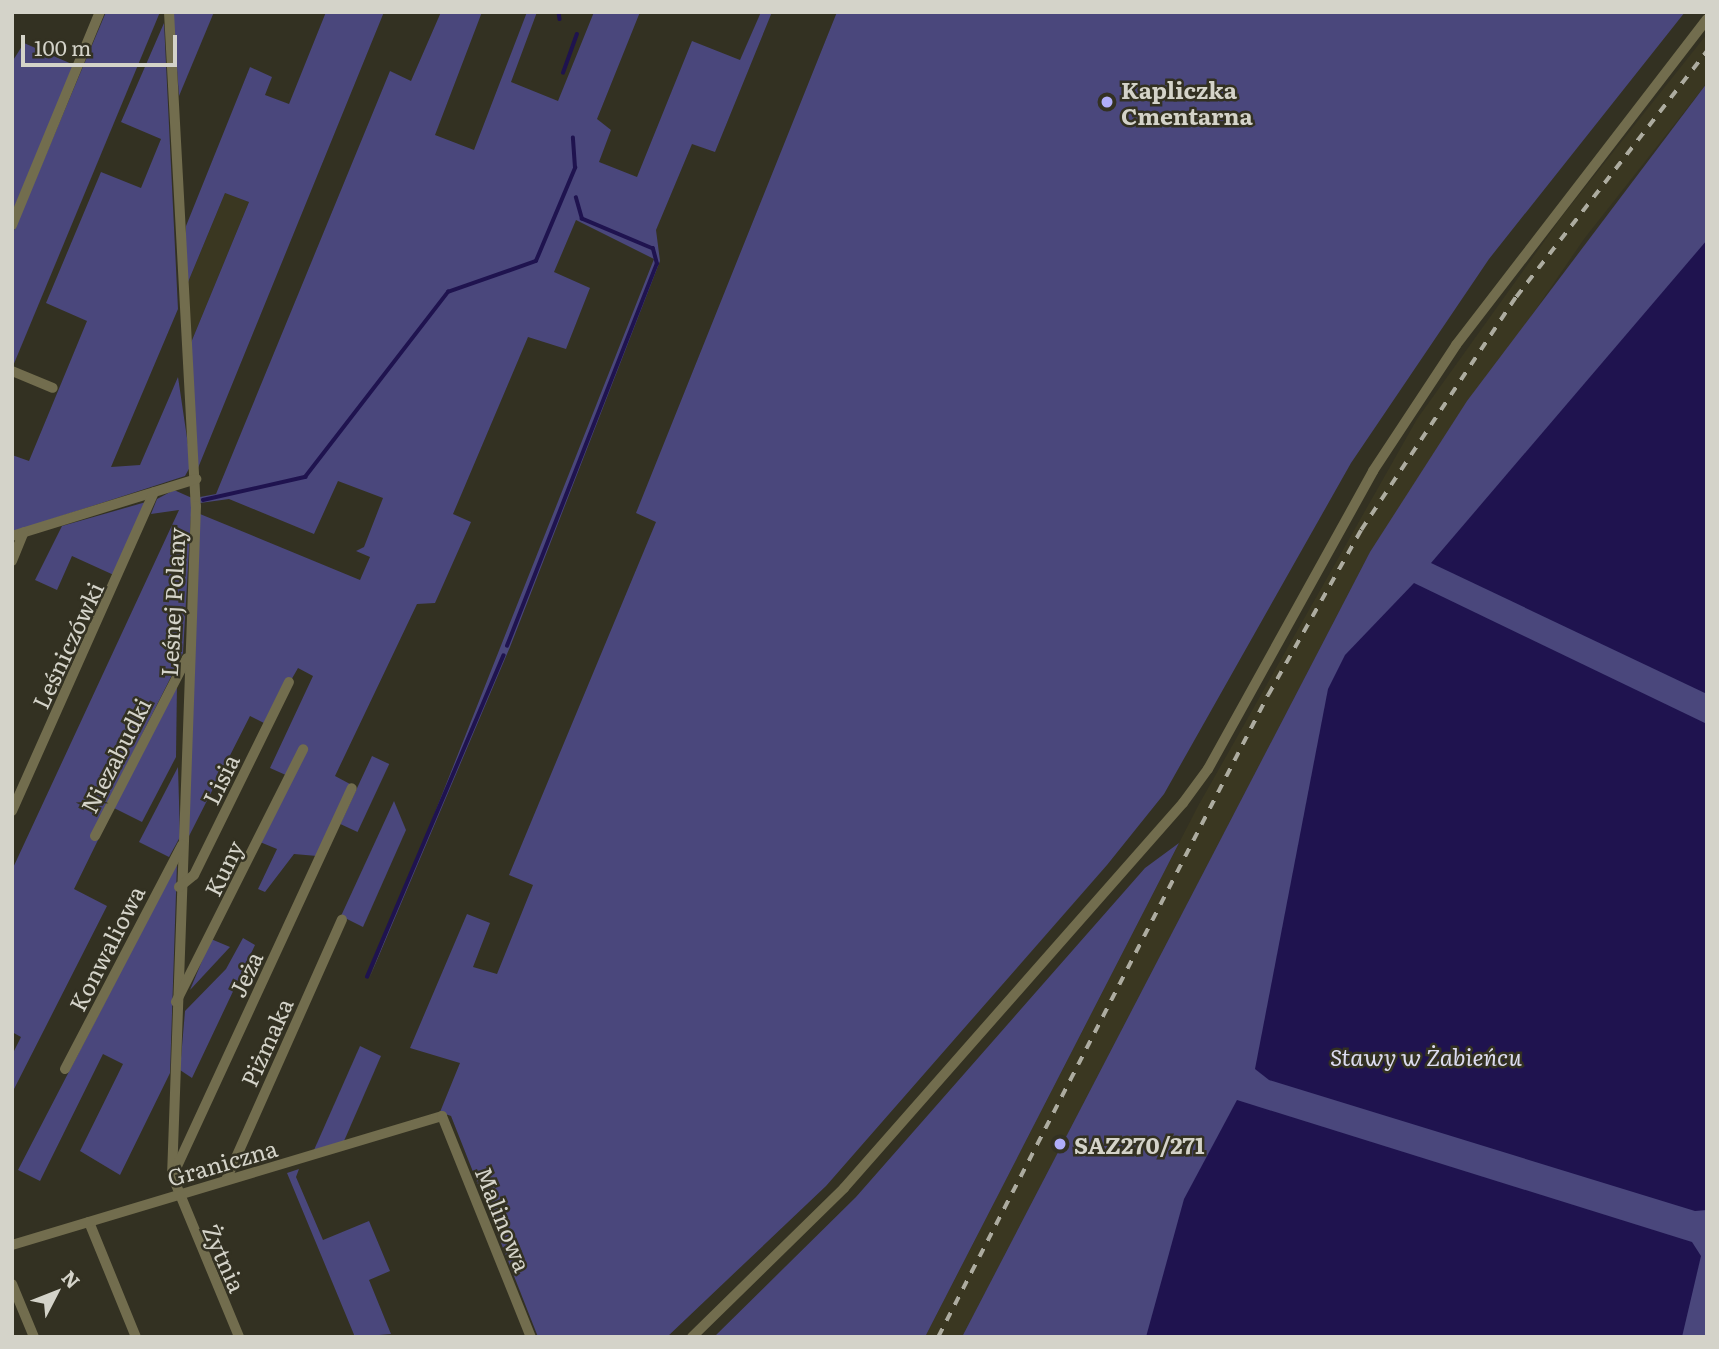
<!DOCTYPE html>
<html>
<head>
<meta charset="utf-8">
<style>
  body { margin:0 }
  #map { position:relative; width:1719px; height:1349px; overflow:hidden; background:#333122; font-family:Literata,serif }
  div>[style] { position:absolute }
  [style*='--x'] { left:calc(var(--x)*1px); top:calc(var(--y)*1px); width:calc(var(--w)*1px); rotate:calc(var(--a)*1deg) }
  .built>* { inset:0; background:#3a3721 }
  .green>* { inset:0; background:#4a477c; transform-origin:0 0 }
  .water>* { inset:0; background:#1f134f }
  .stream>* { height:3.5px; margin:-1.75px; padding:0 1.75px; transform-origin:1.75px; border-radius:1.75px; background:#1f134f }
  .street>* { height:10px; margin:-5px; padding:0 5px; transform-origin:5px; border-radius:5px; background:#726d4e }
  .rail>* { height:3.5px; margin-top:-1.75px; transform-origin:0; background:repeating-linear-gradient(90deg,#adaca0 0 9px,transparent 0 18px) }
  .dots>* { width:19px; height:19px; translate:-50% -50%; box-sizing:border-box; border:4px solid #333122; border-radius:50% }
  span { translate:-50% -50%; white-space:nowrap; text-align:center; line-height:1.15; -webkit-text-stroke:5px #333122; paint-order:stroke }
  .poi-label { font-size:23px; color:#d4d3c9; font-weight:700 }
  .left { translate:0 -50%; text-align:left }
  .street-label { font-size:23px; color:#d4d3c9 }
  .park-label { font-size:23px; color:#dbdbef; font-style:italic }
  .frame { position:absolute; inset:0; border:14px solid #d4d3c9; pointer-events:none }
  .north { position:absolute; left:21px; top:1258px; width:70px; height:70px; -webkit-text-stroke:5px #333122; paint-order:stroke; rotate:48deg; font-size:19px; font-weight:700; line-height:28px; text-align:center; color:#d4d3c9 }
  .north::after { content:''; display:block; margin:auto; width:24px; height:32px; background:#d4d3c9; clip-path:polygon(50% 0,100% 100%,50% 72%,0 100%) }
  .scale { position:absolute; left:21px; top:35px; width:156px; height:32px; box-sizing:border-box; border:4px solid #d4d3c9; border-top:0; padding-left:9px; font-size:21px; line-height:24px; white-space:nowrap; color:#d4d3c9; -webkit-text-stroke:5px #333122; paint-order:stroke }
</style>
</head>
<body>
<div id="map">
  <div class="built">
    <i style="clip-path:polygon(1707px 34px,1707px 83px,1584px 239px,1370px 552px,962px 1337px,925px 1337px,1198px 806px,1417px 419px,1563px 215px)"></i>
    <i style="clip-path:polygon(225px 193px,249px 202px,188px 350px,186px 287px)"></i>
  </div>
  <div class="green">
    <i style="clip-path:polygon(106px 12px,160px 12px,13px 366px,12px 235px)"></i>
    <i style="clip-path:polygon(173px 12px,214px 12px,179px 96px)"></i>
    <i style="clip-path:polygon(326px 12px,384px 12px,198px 468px,188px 350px,249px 202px,225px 193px,186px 287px,186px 226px,250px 67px,272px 77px,265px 95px,289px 104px)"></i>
    <i style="clip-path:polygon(441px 12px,482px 12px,435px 135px,474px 150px,527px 12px,537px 12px,511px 82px,558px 101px,594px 12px,640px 12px,597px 119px,611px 130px,599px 162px,637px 177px,692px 41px,740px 60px,761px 12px,772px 12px,715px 152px,692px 144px,656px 230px,660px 261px,510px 647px,369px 979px,654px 259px,576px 220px,554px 272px,590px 288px,566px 349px,528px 337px,453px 514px,471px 522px,435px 603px,417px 604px,335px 776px,350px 784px,317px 856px,294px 854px,265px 892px,258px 889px,277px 849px,260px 842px,288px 776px,270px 768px,313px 676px,298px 668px,266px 724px,250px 716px,187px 840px,200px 514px,360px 580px,370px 557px,356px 551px,364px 547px,383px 498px,338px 481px,314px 534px,229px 499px,200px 503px,200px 497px,216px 494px,390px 71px,411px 81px)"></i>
    <i style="clip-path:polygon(837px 12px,1685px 12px,1489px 259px,1351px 463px,1164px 794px,1107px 865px,826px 1186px,667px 1337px,538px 1337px,451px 1116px,440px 1112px,460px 1063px,410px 1048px,467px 914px,490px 923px,473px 967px,497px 974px,533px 885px,509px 875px,656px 522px,636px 513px)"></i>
    <i style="clip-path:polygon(164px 23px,178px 309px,111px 467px,140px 465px,178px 377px,191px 465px,185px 476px,12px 532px,12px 455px,29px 461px,87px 321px,46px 303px,101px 172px,141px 188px,161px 139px,121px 122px)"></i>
    <i style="clip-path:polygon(24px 43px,74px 65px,12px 213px,12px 62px)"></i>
    <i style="clip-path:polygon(1707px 83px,1707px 1337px,962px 1337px,1370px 552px,1467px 401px)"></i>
    <i style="clip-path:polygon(174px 490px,192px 498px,183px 653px,91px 836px,98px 840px,74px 889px,107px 906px,12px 1093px,12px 1055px,21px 1037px,12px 1032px,12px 870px,179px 510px,151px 514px,157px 499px)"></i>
    <i style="clip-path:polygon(146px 502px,116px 576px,72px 556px,57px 590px,35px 580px,62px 526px)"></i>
    <i style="clip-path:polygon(177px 682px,176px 757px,142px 822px,114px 808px)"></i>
    <i style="left:372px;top:756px;width:19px;height:75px;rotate:25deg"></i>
    <i style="clip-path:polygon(178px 767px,180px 837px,169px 857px,139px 842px)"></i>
    <i style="clip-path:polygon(394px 801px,406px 830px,363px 927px,341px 916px)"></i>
    <i style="clip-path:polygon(1179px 843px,925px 1337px,714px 1337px,856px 1197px,1145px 868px)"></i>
    <i style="clip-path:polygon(177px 863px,170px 1073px,120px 1175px,80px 1151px,123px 1064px,103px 1054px,40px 1181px,18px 1170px)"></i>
    <i style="clip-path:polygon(243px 938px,255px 945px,192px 1078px,180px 1070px,185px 1011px,226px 969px)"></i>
    <i style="clip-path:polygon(211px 939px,230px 947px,190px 990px)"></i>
    <i style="clip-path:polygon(360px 1046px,381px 1056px,344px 1141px,314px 1150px)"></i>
    <i style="clip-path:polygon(299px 1169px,296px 1177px,323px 1240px,369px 1221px,390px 1271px,369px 1280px,391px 1334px,355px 1337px,287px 1173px)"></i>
  </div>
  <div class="water">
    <i style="clip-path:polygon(1707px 240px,1707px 694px,1431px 563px)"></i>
    <i style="clip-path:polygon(1414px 583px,1707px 724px,1707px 1210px,1695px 1211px,1269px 1080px,1255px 1069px,1328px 689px,1345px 655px)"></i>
    <i style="clip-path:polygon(1237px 1100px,1692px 1242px,1701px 1256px,1682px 1337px,1146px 1337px,1184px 1199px)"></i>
  </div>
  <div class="stream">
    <i style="--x:559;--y:12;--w:7;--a:82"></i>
    <i style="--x:563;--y:73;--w:41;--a:-70.3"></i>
    <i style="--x:203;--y:500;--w:105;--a:-12.7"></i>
    <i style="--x:305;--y:477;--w:234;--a:-52.3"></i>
    <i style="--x:448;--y:292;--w:93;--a:-19.4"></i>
    <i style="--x:536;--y:261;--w:101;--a:-67.2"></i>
    <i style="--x:575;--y:168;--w:30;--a:-94"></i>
    <i style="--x:507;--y:646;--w:410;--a:-68.6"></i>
    <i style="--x:657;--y:264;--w:16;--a:-105"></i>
    <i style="--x:653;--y:249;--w:77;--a:-157.1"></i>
    <i style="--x:582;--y:219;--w:22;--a:-106"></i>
    <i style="--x:367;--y:977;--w:349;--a:-67"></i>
  </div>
  <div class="street">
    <i style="--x:169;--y:12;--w:495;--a:86.9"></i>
    <i style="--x:196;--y:506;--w:669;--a:92.05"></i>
    <i style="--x:172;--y:1175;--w:175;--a:67.5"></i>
    <i style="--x:12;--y:225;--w:230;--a:-67.6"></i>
    <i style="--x:12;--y:371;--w:44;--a:22.5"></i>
    <i style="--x:12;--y:536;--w:193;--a:-17.2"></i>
    <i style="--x:12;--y:561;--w:31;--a:-68"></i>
    <i style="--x:12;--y:811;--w:349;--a:-66"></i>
    <i style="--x:95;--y:836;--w:200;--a:-62.7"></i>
    <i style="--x:179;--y:887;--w:19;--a:-39"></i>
    <i style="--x:194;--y:875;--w:215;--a:-63.8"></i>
    <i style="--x:176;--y:1002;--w:283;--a:-63.3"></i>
    <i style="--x:65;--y:1069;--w:253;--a:-62.4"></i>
    <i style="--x:173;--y:1175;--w:426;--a:-65.2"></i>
    <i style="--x:226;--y:1180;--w:285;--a:-66"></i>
    <i style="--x:89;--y:1222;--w:124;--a:67.8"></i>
    <i style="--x:12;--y:1245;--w:449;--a:-16.7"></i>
    <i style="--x:442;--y:1116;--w:238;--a:68.1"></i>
    <i style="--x:12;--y:1284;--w:57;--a:67.5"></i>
    <i style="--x:692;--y:1337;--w:213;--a:-44.4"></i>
    <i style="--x:844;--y:1188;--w:513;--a:-48.64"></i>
    <i style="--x:1183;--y:803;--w:42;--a:-53.7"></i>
    <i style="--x:1208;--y:769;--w:341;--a:-61"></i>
    <i style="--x:1373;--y:471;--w:151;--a:-56.6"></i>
    <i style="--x:1456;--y:345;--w:411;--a:-52.4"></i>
  </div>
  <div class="rail">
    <i style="--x:938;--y:1337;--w:722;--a:-62.8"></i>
    <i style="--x:1268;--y:695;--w:189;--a:-60.6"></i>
    <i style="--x:1361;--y:530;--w:280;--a:-56.4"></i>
    <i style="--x:1516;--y:297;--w:311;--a:-52.2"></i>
  </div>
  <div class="dots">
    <i style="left:1107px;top:102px;background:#b0aefa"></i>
    <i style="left:1060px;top:1144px;background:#b0aefa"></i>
  </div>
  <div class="poi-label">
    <span class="left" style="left:1121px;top:102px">Kapliczka<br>Cmentarna</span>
    <span class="left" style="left:1074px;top:1144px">SAZ270/271</span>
  </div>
  <div class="street-label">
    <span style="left:172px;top:602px;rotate:-87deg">Leśnej Polany</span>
    <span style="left:67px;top:645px;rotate:-65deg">Leśniczówki</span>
    <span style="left:115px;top:755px;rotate:-63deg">Niezabudki</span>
    <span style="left:220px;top:779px;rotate:-64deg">Lisia</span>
    <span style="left:223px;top:868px;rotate:-64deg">Kuny</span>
    <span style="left:106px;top:948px;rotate:-63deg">Konwaliowa</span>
    <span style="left:245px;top:974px;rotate:-65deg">Jeża</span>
    <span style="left:266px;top:1042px;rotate:-66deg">Piżmaka</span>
    <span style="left:222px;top:1162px;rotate:-16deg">Graniczna</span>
    <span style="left:504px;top:1219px;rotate:68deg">Malinowa</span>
    <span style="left:225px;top:1258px;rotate:66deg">Żytnia</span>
  </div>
  <div class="park-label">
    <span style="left:1426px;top:1056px">Stawy w Żabieńcu</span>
  </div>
  <div class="frame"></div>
  <div class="north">N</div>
  <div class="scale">100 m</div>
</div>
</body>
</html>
